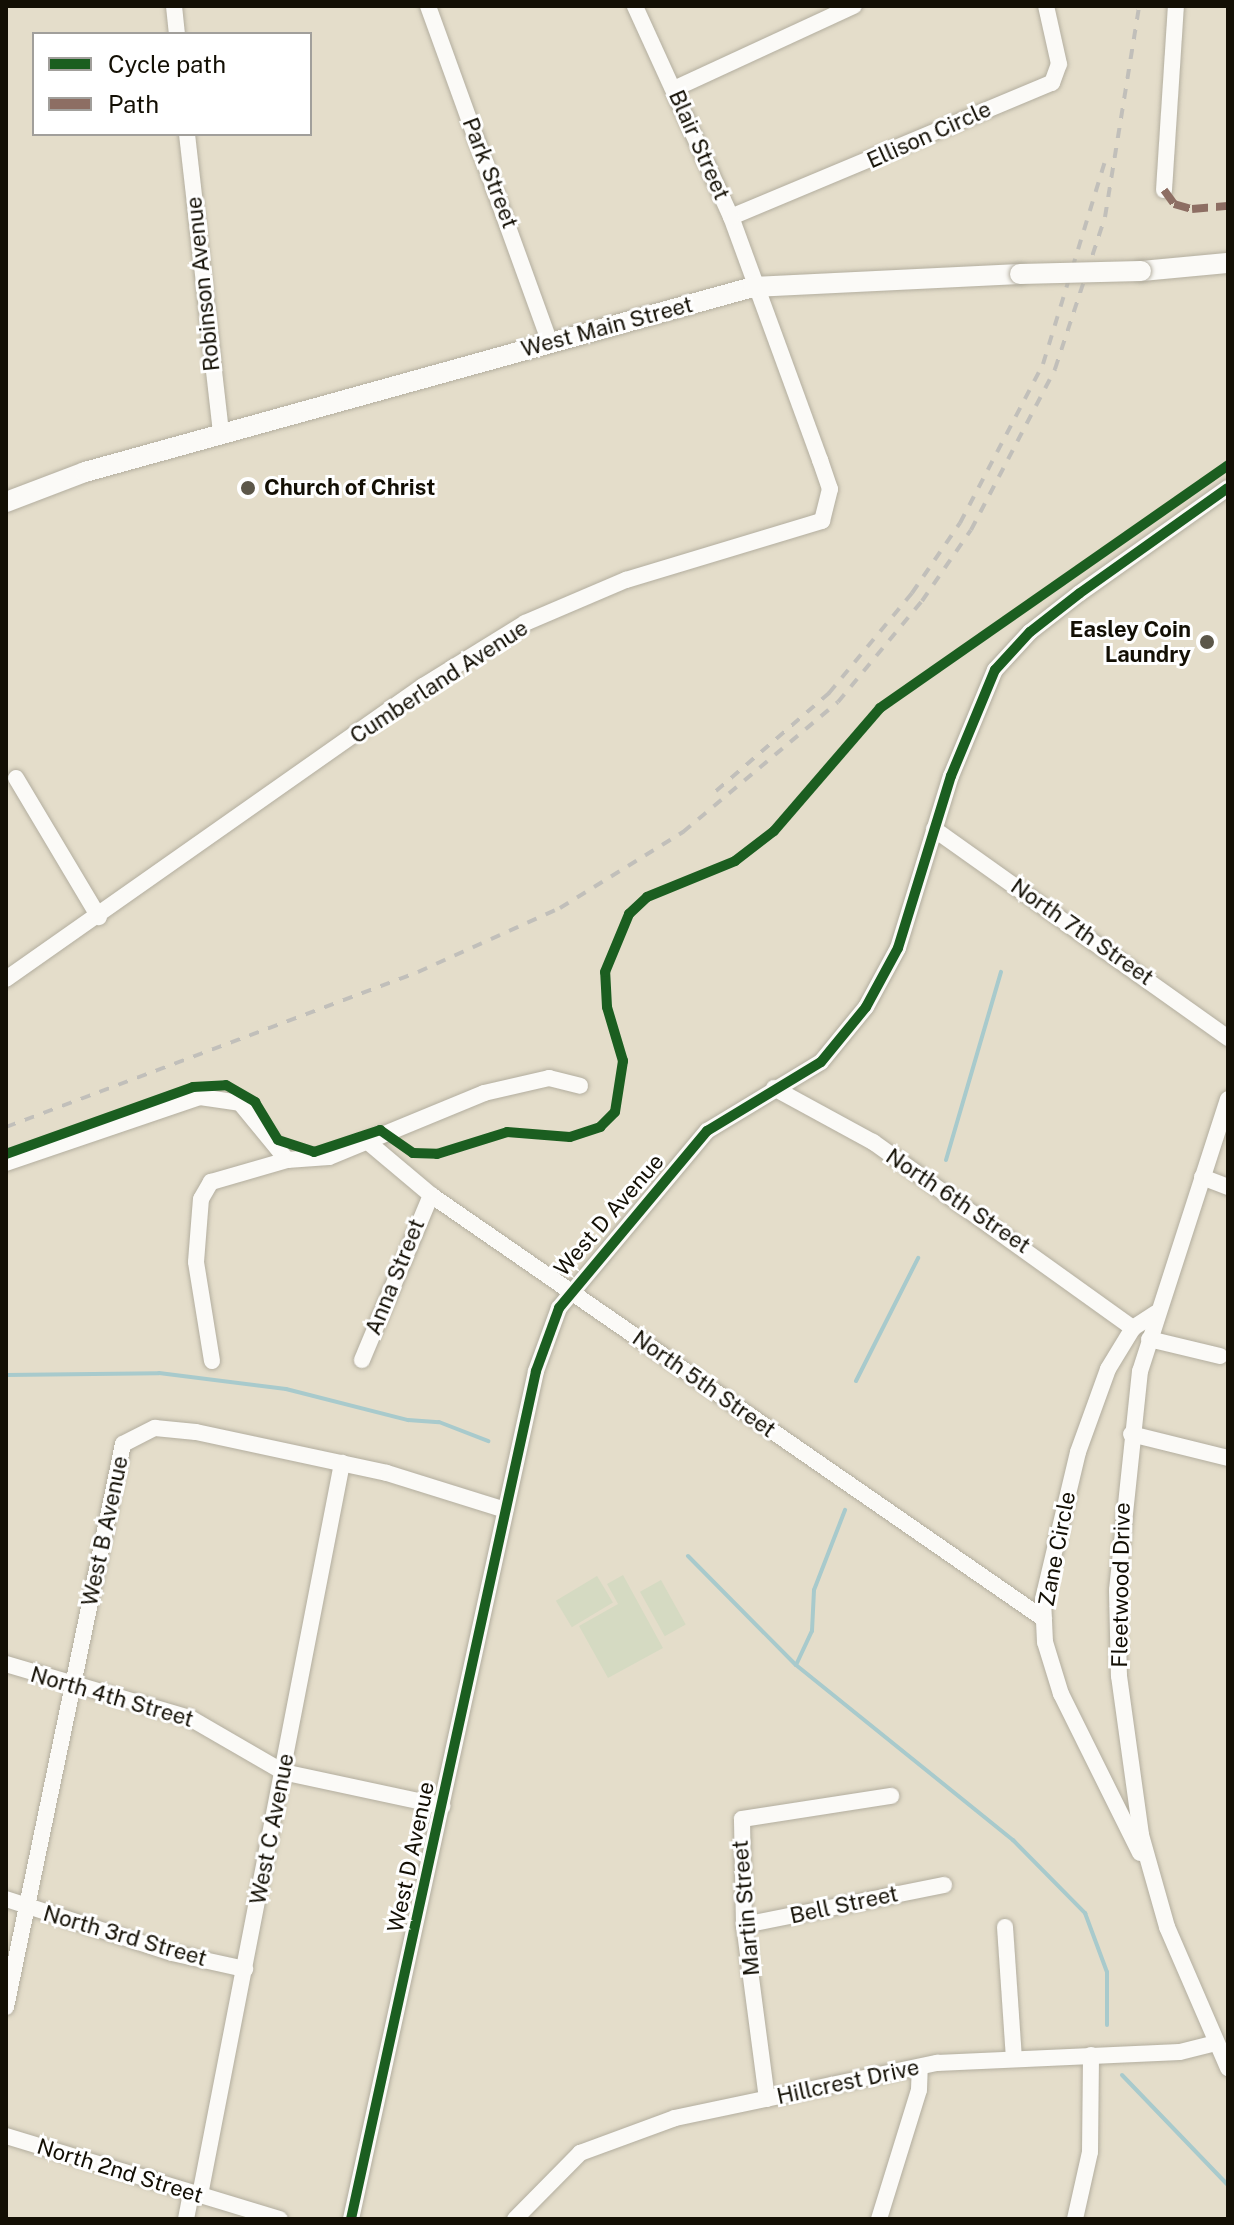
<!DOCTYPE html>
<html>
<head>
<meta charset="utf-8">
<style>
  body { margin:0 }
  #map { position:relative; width:1234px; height:2225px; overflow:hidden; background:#e4ddca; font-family:"Public Sans",sans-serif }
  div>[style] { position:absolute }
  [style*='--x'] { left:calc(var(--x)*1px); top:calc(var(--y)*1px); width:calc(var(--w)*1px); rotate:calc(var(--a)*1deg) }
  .green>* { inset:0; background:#d5dac2; transform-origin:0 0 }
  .stream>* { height:4px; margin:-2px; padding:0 2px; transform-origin:2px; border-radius:2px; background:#a8cacc }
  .roads { filter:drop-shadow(0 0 2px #b3ae9f) drop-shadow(0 0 2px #b3ae9f) }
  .minor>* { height:16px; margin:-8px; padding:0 8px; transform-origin:8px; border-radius:8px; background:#fbfaf7 }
  .major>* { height:20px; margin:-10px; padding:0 10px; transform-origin:10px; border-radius:10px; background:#fbfaf7 }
  .rail>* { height:4px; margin-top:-2px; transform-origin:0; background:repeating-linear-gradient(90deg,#c1bfba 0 10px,transparent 0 20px) }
  .bridges { filter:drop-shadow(0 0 2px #b3ae9f) drop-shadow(0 0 2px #b3ae9f) }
  .major-bridge>* { height:20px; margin:-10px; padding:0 10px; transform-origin:10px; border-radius:10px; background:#fbfaf7 }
  .quiet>* { height:8px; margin-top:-4px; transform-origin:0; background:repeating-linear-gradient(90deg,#8d6e63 0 16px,transparent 0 24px) }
  .cycleway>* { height:10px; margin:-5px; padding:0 5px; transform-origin:5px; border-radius:5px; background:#1b5e20 }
  .dots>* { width:22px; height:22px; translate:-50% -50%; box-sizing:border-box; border:4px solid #fff; border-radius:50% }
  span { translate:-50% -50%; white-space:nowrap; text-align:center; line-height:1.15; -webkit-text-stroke:6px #fff; paint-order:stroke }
  .street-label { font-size:22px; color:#130f04 }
  .poi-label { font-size:22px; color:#130f04; font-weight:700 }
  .left { translate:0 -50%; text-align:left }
  .right { translate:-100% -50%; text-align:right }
  .frame { position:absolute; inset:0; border:8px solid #130f04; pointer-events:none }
  .legend { position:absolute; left:32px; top:32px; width:280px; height:104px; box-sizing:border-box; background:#fff; border:2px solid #a19f9b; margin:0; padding:10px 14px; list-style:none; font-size:24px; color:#130f04 }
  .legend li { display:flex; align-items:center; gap:16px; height:40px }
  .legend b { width:40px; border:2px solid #a19f9b }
</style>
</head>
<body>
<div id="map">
  <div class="green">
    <i style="clip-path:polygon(623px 1575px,663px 1648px,608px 1678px,579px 1626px,618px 1604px,607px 1584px)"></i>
    <i style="left:597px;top:1576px;width:31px;height:48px;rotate:59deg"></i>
    <i style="left:661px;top:1580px;width:51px;height:24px;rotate:61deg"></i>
  </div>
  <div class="stream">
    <i style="--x:946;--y:1160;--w:196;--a:-73.7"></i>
    <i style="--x:6;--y:1375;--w:153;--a:-0.7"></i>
    <i style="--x:159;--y:1373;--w:128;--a:7.2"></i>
    <i style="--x:286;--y:1389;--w:126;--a:14.3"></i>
    <i style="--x:408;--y:1420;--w:31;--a:4"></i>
    <i style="--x:439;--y:1422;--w:53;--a:21.2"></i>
    <i style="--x:856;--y:1381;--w:138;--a:-63.2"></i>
    <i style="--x:688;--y:1556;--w:153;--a:45.3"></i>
    <i style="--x:796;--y:1665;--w:279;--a:38.9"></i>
    <i style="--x:1013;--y:1840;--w:103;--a:45.4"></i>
    <i style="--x:1085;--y:1913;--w:63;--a:69.6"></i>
    <i style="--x:1107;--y:1972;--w:53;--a:90"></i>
    <i style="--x:796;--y:1665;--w:38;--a:-65"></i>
    <i style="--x:812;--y:1631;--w:41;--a:-87.2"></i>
    <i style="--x:814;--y:1590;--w:86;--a:-68.8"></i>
    <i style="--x:1122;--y:2075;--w:153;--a:46.1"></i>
  </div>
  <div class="roads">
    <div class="minor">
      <i style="--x:174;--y:6;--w:28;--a:84"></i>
      <i style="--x:428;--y:6;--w:356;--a:70.1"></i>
      <i style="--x:674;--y:89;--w:198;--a:-24.8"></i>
      <i style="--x:187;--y:134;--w:302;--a:83.5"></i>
      <i style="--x:1164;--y:190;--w:184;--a:-86.3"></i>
      <i style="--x:731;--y:217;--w:348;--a:-22.7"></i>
      <i style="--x:1052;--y:83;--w:20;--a:-70"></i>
      <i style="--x:1059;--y:64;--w:59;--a:-102.6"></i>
      <i style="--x:16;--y:778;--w:162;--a:59.2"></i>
      <i style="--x:934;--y:829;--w:361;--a:35.4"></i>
      <i style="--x:6;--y:979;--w:510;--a:-35.09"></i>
      <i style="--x:423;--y:686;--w:120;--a:-31.7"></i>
      <i style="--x:525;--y:623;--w:110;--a:-23.1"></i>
      <i style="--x:626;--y:580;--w:205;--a:-16.8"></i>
      <i style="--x:822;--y:521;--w:33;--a:-76"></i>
      <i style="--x:830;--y:489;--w:31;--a:-109"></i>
      <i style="--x:820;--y:460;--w:259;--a:-110.1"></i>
      <i style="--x:731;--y:217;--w:232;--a:-114.5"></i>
      <i style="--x:774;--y:1088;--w:113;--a:28.6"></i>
      <i style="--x:873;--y:1142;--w:320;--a:35.6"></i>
      <i style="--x:1228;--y:1099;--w:286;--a:107.9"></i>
      <i style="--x:1140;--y:1371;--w:220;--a:96"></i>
      <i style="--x:1117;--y:1590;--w:86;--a:88.7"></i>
      <i style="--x:1119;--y:1676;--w:161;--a:82.1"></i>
      <i style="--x:1141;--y:1835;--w:96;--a:74.2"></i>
      <i style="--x:1167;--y:1927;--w:154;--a:66.6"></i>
      <i style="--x:368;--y:1142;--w:82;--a:40.1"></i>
      <i style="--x:431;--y:1195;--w:745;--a:34.67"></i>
      <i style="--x:6;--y:1163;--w:205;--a:-18.8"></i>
      <i style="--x:200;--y:1097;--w:40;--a:8.5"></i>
      <i style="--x:240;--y:1103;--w:74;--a:50.5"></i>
      <i style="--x:287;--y:1160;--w:42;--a:-4.1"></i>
      <i style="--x:329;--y:1157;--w:168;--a:-22.4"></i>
      <i style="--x:484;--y:1093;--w:67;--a:-13"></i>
      <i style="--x:549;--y:1078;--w:32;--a:14"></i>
      <i style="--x:1202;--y:1177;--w:28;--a:21"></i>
      <i style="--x:1149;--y:1339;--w:73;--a:13.5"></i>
      <i style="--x:362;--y:1360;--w:179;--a:-67.3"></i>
      <i style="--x:212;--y:1361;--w:100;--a:-99.2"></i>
      <i style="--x:196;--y:1262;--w:63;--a:-85.5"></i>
      <i style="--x:201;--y:1199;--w:20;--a:-60"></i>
      <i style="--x:211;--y:1182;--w:79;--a:-16.1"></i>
      <i style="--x:1131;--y:1434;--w:100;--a:13.9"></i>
      <i style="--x:6;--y:1664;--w:192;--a:16.4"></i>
      <i style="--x:190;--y:1718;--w:108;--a:30.1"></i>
      <i style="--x:283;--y:1772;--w:163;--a:12.1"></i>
      <i style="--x:1140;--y:1853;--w:178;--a:-116.4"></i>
      <i style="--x:1061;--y:1694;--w:54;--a:-107.1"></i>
      <i style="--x:1045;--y:1642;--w:43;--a:-92.7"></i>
      <i style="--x:1043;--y:1599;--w:151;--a:-76.6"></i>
      <i style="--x:1078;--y:1452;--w:88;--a:-70.1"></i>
      <i style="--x:1108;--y:1369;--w:48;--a:-58.6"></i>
      <i style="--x:1133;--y:1328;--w:27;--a:-33"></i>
      <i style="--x:6;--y:1899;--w:175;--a:18"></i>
      <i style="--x:172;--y:1953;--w:75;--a:12.4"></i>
      <i style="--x:744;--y:1925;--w:204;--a:-11.3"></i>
      <i style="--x:1005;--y:1927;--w:131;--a:86.1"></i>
      <i style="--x:6;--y:2007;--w:575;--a:-78.26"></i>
      <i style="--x:123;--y:1444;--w:36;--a:-27"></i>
      <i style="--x:155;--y:1428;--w:41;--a:5.6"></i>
      <i style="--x:196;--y:1432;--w:195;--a:12.1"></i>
      <i style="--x:387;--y:1473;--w:124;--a:17.4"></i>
      <i style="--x:767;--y:2099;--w:176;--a:-97.5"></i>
      <i style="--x:744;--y:1925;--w:106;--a:-91.1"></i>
      <i style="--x:742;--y:1819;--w:151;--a:-8.8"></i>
      <i style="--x:6;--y:2136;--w:286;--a:16.9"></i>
      <i style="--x:200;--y:2195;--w:746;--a:-79.02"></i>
      <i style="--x:186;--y:2219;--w:26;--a:-79"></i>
      <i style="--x:351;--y:2219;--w:868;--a:-77.69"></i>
      <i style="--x:536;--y:1371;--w:67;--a:-69.9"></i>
      <i style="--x:559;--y:1308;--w:231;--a:-50.1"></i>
      <i style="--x:707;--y:1131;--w:133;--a:-31.2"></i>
      <i style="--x:821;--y:1062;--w:71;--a:-50.7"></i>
      <i style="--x:866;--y:1007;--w:67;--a:-61.5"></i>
      <i style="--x:898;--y:948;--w:180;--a:-72.9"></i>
      <i style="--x:951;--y:776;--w:115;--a:-67.5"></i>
      <i style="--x:995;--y:670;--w:52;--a:-47.4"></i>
      <i style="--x:1030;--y:632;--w:63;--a:-38"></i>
      <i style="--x:1080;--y:593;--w:181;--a:-35.4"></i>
      <i style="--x:515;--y:2219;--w:93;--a:-45.4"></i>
      <i style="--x:580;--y:2153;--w:101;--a:-20.2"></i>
      <i style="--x:675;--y:2118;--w:268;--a:-11.9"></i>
      <i style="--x:937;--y:2063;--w:243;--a:-2.6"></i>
      <i style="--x:1180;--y:2052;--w:37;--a:-14"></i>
      <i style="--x:879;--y:2219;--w:135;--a:-72.8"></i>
      <i style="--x:919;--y:2090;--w:23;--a:-88"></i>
      <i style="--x:1075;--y:2219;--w:69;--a:-77.4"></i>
      <i style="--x:1090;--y:2152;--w:97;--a:-89.4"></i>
    </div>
    <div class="major">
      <i style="--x:1141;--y:271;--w:87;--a:-5.3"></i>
      <i style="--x:6;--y:502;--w:85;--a:-20.8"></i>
      <i style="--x:85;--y:472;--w:693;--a:-15.48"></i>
      <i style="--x:753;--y:287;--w:267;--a:-2.8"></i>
    </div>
  </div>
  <div class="rail">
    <i style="--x:716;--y:791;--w:150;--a:-40.9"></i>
    <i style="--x:829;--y:693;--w:130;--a:-50.3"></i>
    <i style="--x:912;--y:593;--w:85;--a:-55.6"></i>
    <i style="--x:960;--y:523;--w:179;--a:-62.4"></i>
    <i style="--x:1043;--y:364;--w:215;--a:-73"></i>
    <i style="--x:6;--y:1127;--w:440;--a:-20.6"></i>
    <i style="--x:418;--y:972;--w:156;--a:-24.3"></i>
    <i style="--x:560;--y:908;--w:145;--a:-31.7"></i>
    <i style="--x:683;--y:832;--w:202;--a:-40"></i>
    <i style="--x:838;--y:702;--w:131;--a:-50.3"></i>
    <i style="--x:922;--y:601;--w:86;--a:-55.4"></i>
    <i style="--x:971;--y:530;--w:182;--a:-62.4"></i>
    <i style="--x:1055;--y:369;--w:160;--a:-71.8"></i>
    <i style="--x:1105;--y:217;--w:214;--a:-80.8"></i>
  </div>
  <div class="bridges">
    <div class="major-bridge">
      <i style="--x:1020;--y:274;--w:121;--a:-1.4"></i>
    </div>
  </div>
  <div class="quiet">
    <i style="--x:1164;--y:190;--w:17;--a:54"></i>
    <i style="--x:1174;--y:204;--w:19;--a:16"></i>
    <i style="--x:1192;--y:209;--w:36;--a:-5"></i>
  </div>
  <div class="cycleway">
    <i style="--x:6;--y:1154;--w:199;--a:-19.7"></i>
    <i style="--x:193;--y:1087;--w:33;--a:-3"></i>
    <i style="--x:226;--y:1085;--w:34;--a:30"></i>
    <i style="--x:255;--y:1102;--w:44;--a:58.8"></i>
    <i style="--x:278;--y:1140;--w:38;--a:18"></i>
    <i style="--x:314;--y:1152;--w:70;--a:-18.4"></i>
    <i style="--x:380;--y:1130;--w:40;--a:34.9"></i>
    <i style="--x:413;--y:1153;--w:24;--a:2"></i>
    <i style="--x:437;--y:1154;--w:73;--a:-17.4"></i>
    <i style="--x:507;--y:1132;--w:63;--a:4.5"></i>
    <i style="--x:570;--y:1137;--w:32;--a:-18"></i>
    <i style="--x:600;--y:1127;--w:21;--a:-45"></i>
    <i style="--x:615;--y:1112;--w:52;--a:-81.1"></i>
    <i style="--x:623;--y:1061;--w:56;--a:-106.5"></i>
    <i style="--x:607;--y:1007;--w:35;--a:-93"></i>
    <i style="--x:605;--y:972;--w:63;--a:-67.5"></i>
    <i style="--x:629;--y:914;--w:25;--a:-43"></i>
    <i style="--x:647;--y:897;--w:95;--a:-22.2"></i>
    <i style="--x:735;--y:861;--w:49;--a:-37.6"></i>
    <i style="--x:774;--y:831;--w:162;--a:-49.2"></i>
    <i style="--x:880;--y:708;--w:424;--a:-34.9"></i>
    <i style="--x:351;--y:2219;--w:868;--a:-77.69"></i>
    <i style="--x:536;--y:1371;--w:67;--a:-69.9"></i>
    <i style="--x:559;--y:1308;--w:231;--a:-50.1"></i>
    <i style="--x:707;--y:1131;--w:133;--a:-31.2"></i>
    <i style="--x:821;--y:1062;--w:71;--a:-50.7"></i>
    <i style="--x:866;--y:1007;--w:67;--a:-61.5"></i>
    <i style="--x:898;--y:948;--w:180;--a:-72.9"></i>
    <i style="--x:951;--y:776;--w:115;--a:-67.5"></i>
    <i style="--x:995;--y:670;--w:52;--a:-47.4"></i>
    <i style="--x:1030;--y:632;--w:63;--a:-38"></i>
    <i style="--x:1080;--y:593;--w:181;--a:-35.4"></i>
  </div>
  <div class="dots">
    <i style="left:248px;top:488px;background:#5c5749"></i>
    <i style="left:1207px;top:642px;background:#5c5749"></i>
  </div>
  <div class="street-label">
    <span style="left:929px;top:135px;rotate:-24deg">Ellison Circle</span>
    <span style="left:699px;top:145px;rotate:66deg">Blair Street</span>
    <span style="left:490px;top:173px;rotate:69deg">Park Street</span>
    <span style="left:203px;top:284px;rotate:-96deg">Robinson Avenue</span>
    <span style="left:607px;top:327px;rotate:-15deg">West Main Street</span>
    <span style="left:439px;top:682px;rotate:-33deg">Cumberland Avenue</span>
    <span style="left:1082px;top:932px;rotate:35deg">North 7th Street</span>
    <span style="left:958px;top:1201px;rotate:34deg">North 6th Street</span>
    <span style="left:609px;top:1215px;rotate:-49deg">West D Avenue</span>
    <span style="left:395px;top:1277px;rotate:-68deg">Anna Street</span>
    <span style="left:704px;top:1384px;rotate:35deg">North 5th Street</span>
    <span style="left:105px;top:1531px;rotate:-78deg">West B Avenue</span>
    <span style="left:1057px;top:1549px;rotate:-79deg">Zane Circle</span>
    <span style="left:1121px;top:1585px;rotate:-89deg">Fleetwood Drive</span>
    <span style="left:112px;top:1697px;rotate:16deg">North 4th Street</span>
    <span style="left:272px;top:1829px;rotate:-79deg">West C Avenue</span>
    <span style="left:411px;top:1857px;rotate:-78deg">West D Avenue</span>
    <span style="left:844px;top:1905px;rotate:-12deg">Bell Street</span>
    <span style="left:746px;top:1908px;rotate:-95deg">Martin Street</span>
    <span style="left:125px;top:1936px;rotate:16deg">North 3rd Street</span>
    <span style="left:848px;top:2082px;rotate:-12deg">Hillcrest Drive</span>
    <span style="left:120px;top:2171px;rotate:17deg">North 2nd Street</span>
  </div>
  <div class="poi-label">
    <span class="left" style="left:264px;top:488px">Church of Christ</span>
    <span class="right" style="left:1191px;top:642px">Easley Coin<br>Laundry</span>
  </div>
  <div class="frame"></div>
  <ul class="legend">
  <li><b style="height:10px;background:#1b5e20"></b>Cycle path</li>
  <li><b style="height:10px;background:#8d6e63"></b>Path</li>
  </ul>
</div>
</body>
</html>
